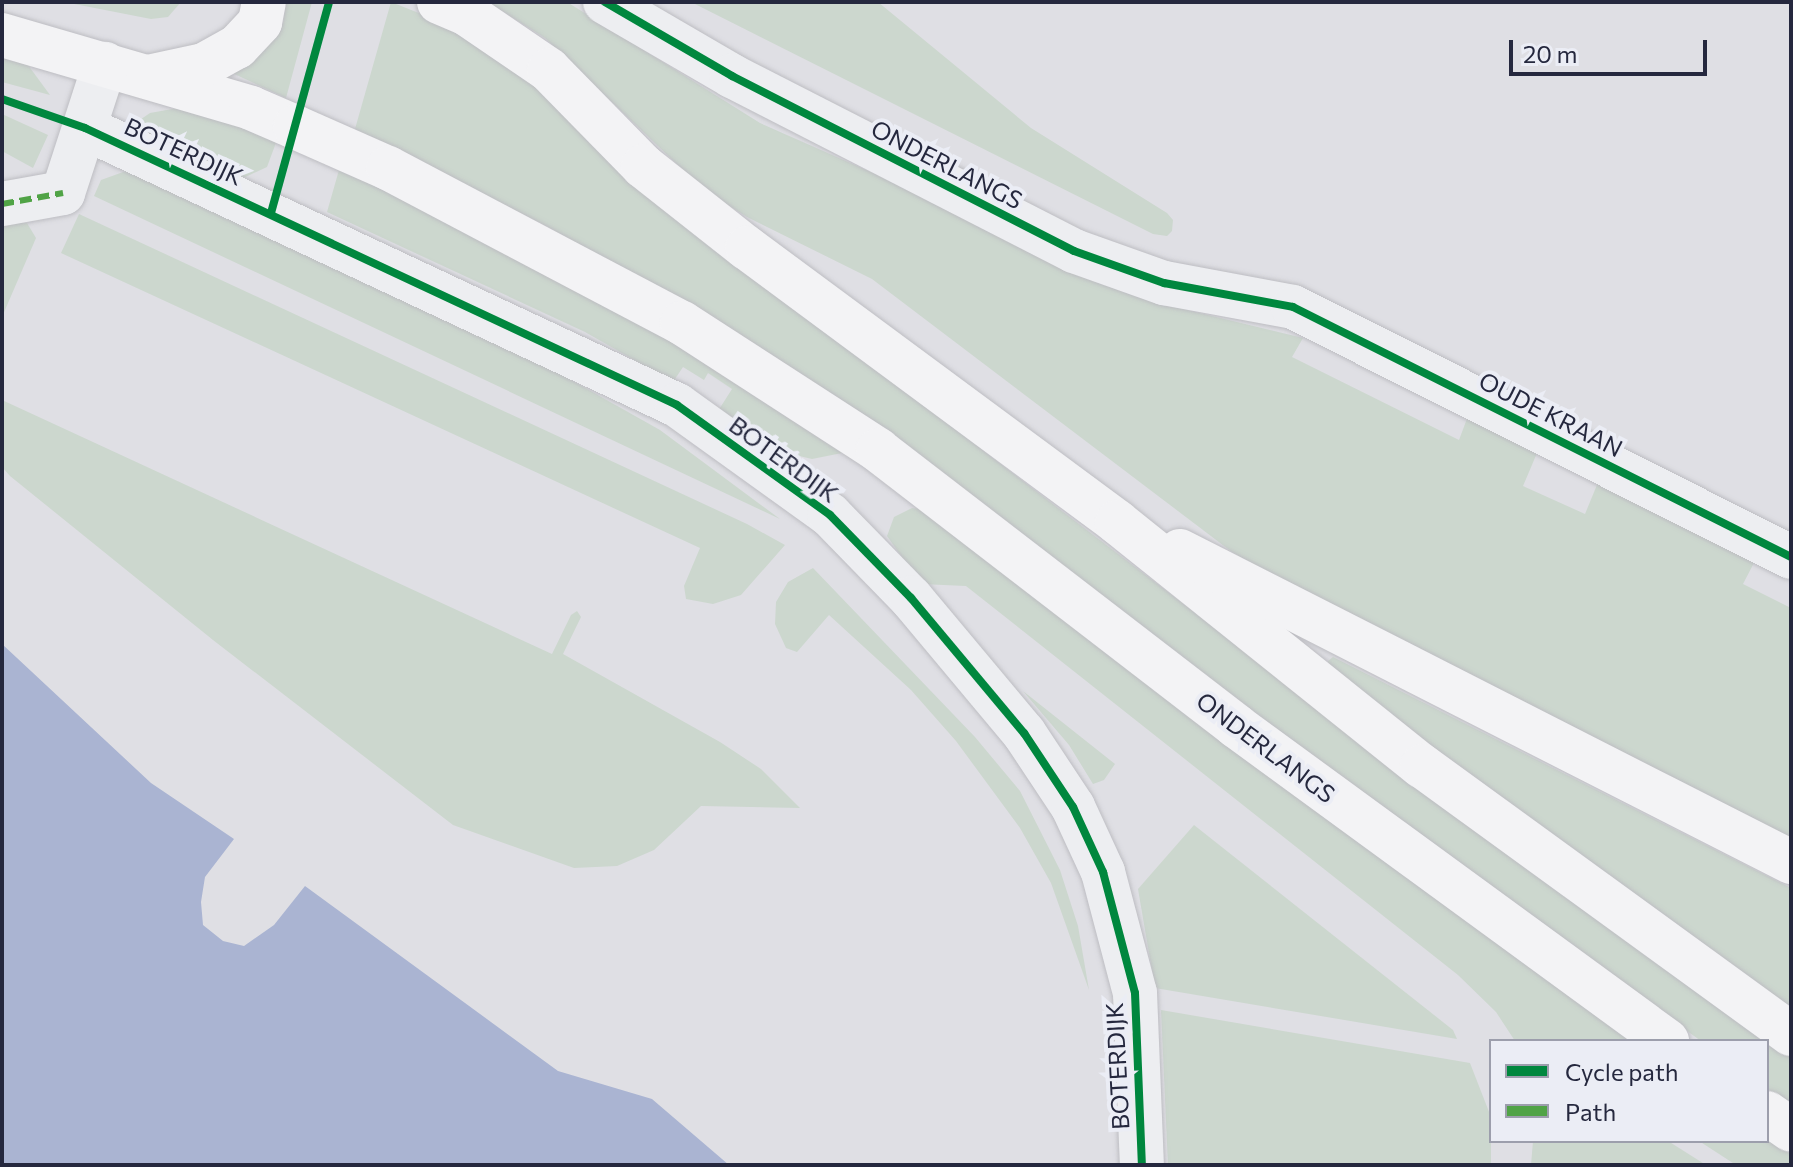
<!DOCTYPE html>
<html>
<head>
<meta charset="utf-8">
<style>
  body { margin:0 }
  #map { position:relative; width:1793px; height:1167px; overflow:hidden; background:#dfdfe4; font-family:Commissioner,sans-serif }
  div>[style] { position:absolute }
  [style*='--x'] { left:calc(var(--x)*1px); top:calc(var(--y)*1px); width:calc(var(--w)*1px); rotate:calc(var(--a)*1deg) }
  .green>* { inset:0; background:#ccd7ce }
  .water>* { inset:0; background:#aab4d2 }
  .roads { filter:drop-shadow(0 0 2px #bdbdc2) drop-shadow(0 0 2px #bdbdc2) }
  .minor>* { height:44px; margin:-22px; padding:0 22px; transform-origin:22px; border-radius:22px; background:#edeef1 }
  .major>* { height:44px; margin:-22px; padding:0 22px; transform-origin:22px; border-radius:22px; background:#f3f3f5 }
  .quiet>* { height:6px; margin-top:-3px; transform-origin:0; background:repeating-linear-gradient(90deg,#50a346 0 12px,transparent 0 18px) }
  .cycleway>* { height:8px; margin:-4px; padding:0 4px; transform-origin:4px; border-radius:4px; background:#00873e }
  span { translate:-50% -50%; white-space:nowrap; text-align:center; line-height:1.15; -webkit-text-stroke:8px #ebedf5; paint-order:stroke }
  .street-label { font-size:24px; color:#25283e }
  .frame { position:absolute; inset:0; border:4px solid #25283e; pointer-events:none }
  .legend { position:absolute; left:1489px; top:1039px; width:280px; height:104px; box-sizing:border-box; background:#ebedf5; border:2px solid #9c9eac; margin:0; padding:10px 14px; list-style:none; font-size:24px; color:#25283e }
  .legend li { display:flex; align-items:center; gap:16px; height:40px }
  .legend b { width:40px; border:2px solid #9c9eac }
  .scale { position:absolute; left:1509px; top:40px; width:198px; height:36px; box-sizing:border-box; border:4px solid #25283e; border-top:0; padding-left:10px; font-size:24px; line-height:28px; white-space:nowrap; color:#25283e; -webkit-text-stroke:6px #ebedf5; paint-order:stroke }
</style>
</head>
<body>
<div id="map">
  <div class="green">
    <i style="clip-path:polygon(64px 2px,181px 2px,168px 17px,151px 19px)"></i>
    <i style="clip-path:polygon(286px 2px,312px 2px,286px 98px,230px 72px,268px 44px,283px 24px)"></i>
    <i style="clip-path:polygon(391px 2px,439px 21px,528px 78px,700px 234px,1467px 821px,1791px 1058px,1791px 1106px,1767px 1088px,1767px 1041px,1701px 1041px,708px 320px,550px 228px,355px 129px)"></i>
    <i style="clip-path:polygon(488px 2px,567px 2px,760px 123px,1179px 308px,1303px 338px,1292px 357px,1459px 440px,1468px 416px,1537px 453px,1523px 486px,1585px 514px,1599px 480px,1756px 559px,1743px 584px,1791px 608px,1791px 842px,1337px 616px,1232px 552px,872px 279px,747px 217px,704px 190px,545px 38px)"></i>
    <i style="clip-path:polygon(691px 2px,878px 2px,1031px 128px,1167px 213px,1173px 220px,1172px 231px,1167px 236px,1153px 234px)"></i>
    <i style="clip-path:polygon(2px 56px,28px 65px,50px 95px,2px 82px)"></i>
    <i style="clip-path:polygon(189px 106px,277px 140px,267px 167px,241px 179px,125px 130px,150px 113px)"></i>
    <i style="clip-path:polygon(2px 114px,48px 135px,33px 168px,2px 151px)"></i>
    <i style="clip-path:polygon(341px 163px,614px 305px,842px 453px,812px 459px,778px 451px,718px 411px,732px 389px,708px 373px,704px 380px,683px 367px,673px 382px,585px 332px,327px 212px)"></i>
    <i style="clip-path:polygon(126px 171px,539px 362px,660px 430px,780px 519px,94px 196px,101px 180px)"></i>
    <i style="clip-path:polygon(79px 214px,747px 524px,785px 545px,741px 595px,713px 604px,686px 599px,684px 586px,700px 548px,61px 253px)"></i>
    <i style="clip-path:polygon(2px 222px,27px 223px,36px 238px,2px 317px)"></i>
    <i style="clip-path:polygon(2px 400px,552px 654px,571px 615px,577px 611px,581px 617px,563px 654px,720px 742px,761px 769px,800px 808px,701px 806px,654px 850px,617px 866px,574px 868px,453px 825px,213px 640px,10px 476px,2px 467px)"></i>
    <i style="clip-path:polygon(912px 508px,928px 510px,1637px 1041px,1515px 1041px,1496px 1012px,1458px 975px,966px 586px,921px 584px,887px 536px,894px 517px)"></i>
    <i style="clip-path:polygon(813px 568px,975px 737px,1020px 791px,1060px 870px,1078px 926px,1089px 990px,1051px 883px,1020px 828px,956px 741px,911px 690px,829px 615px,797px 652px,786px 648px,775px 624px,776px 602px,788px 582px)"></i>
    <i style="clip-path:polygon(1333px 657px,1791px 888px,1791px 1008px,1329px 672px,1328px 661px)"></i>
    <i style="clip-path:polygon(1023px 691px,1115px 764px,1104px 780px,1093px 784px,1069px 745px)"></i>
    <i style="clip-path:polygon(1194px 825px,1453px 1030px,1457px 1039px,1155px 988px,1138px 889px)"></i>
    <i style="clip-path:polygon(1161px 1010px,1470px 1063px,1491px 1117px,1491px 1165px,1168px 1165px)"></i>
    <i style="clip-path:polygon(1767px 1136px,1791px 1155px,1791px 1165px,1736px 1165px,1699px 1141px,1767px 1141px)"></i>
    <i style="clip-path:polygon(1533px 1141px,1668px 1141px,1706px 1165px,1531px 1165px)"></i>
  </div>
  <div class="water">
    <i style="clip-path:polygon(2px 644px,151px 783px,234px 839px,205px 877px,201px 902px,203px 925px,223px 941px,244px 946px,274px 925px,305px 886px,558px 1071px,652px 1099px,729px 1165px,2px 1165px)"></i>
  </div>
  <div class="roads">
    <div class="minor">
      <i style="--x:605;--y:2;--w:147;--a:30.2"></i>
      <i style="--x:732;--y:76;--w:384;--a:27.1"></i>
      <i style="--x:1074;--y:251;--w:96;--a:19.6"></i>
      <i style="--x:1164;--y:283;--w:131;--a:10.5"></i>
      <i style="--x:1293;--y:307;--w:557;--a:26.66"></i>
      <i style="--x:85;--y:128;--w:654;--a:25.08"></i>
      <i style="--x:677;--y:405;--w:188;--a:35.7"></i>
      <i style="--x:830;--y:515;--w:116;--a:45.7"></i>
      <i style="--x:911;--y:598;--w:176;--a:50.1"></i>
      <i style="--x:1024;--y:733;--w:89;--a:56.5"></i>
      <i style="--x:1073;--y:807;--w:72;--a:65.2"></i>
      <i style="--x:1103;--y:872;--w:125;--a:75.2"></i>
      <i style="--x:1135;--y:993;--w:172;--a:87.7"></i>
      <i style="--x:2;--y:204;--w:62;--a:-10.2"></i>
      <i style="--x:63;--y:193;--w:136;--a:-72"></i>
    </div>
    <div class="major">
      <i style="--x:439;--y:2;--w:30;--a:23"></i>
      <i style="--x:467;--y:14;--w:99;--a:34.3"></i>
      <i style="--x:549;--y:70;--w:134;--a:45.6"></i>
      <i style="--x:643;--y:166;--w:132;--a:38.3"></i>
      <i style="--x:747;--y:248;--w:460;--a:36.5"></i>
      <i style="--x:1117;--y:522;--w:391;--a:38.7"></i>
      <i style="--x:1422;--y:766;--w:456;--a:36"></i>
      <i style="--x:2;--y:35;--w:259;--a:16.3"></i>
      <i style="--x:251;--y:108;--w:48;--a:23.4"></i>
      <i style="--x:295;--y:127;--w:102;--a:23.8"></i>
      <i style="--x:388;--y:168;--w:332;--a:27.8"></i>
      <i style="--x:682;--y:323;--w:234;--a:32.9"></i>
      <i style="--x:878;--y:450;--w:452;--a:37.6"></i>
      <i style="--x:1236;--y:726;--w:534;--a:36.16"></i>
      <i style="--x:148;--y:77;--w:57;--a:-12.1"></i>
      <i style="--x:204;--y:65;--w:38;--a:-29"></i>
      <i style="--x:237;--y:47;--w:34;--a:-47"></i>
      <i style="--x:260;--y:22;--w:20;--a:-79"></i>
      <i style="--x:1180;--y:551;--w:686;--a:26.98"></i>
      <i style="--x:1767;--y:1113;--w:29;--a:35"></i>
    </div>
  </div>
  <div class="quiet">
    <i style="--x:2;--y:204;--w:62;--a:-10.2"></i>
  </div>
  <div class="cycleway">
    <i style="--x:605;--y:2;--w:147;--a:30.2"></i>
    <i style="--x:732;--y:76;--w:384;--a:27.1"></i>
    <i style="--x:1074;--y:251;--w:96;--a:19.6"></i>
    <i style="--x:1164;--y:283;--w:131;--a:10.5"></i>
    <i style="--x:1293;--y:307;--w:557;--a:26.66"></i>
    <i style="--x:2;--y:99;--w:88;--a:19.3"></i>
    <i style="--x:85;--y:128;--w:654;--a:25.08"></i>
    <i style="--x:677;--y:405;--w:188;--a:35.7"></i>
    <i style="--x:830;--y:515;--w:116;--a:45.7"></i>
    <i style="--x:911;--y:598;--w:176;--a:50.1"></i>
    <i style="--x:1024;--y:733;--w:89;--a:56.5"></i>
    <i style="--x:1073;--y:807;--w:72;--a:65.2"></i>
    <i style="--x:1103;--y:872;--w:125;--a:75.2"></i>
    <i style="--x:1135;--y:993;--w:172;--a:87.7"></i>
    <i style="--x:271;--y:213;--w:219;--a:-74.6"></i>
  </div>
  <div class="street-label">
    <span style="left:184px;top:151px;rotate:25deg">BOTERDIJK</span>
    <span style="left:947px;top:164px;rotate:27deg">ONDERLANGS</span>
    <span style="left:1551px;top:414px;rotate:27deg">OUDE KRAAN</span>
    <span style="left:784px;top:459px;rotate:36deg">BOTERDIJK</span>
    <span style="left:1266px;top:747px;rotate:37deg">ONDERLANGS</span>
    <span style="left:1117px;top:1066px;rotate:-93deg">BOTERDIJK</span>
  </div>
  <div class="frame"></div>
  <ul class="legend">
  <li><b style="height:10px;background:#00873e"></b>Cycle path</li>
  <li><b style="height:10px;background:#50a346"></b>Path</li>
  </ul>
  <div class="scale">20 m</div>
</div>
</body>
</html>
